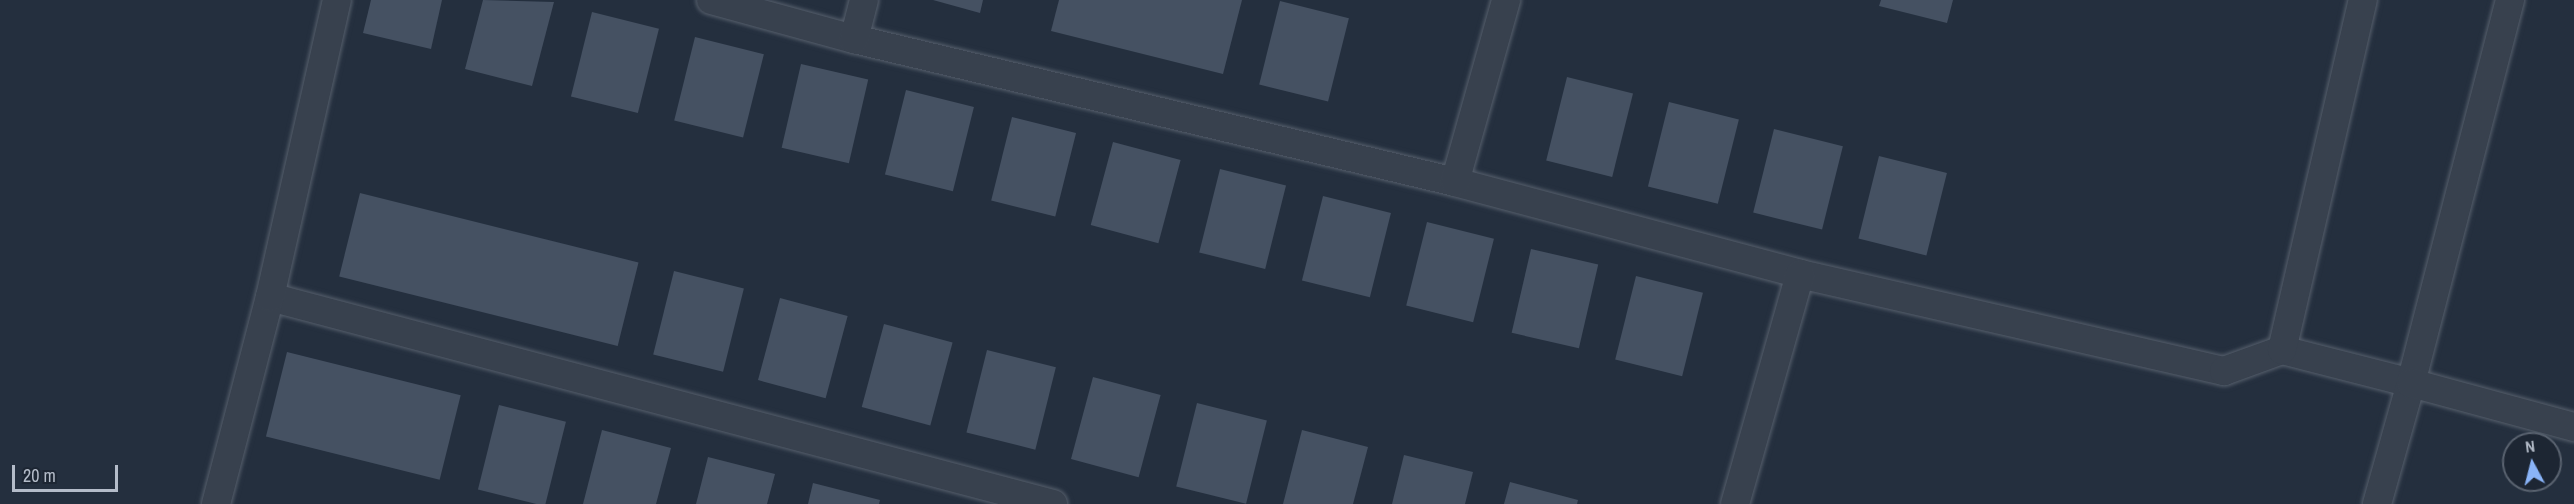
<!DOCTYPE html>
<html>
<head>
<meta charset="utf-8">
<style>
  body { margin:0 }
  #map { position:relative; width:2574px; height:504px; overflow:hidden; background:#242f3e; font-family:"Archivo Narrow",sans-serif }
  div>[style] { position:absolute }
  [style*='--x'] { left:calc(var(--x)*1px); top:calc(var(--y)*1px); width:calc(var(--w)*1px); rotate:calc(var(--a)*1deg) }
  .building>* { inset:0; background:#455162; transform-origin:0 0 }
  .roads { filter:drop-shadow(0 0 2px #565f6c) drop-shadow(0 0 2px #565f6c) }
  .minor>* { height:28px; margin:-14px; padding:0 14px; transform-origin:14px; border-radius:14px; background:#38414e }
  span { translate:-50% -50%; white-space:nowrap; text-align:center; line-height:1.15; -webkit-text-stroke:4.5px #1d2633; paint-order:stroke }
  .north { position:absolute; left:2502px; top:432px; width:60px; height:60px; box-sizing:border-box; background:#1d2633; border:2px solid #59626f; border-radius:50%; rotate:353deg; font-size:16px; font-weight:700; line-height:24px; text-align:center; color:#b4bcc9 }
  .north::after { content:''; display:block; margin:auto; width:21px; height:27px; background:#8ab4f8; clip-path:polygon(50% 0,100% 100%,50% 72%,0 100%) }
  .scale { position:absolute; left:12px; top:465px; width:106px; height:27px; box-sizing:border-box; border:3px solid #b4bcc9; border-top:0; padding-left:8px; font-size:18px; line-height:21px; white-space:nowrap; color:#b4bcc9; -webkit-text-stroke:4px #1d2633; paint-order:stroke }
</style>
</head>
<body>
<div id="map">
  <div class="building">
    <i style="clip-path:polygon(371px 0,442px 0,431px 49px,363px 33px)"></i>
    <i style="clip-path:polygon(483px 0,554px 2px,532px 86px,465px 69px)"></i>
    <i style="clip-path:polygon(933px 0,983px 0,980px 13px)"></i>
    <i style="clip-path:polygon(1059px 0,1242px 0,1223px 74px,1051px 31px)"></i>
    <i style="clip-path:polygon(1881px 0,1953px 0,1947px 23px,1879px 6px)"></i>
    <i style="left:1280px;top:1px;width:71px;height:86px;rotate:14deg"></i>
    <i style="left:592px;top:12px;width:69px;height:87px;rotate:14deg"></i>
    <i style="left:695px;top:37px;width:71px;height:86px;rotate:14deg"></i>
    <i style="left:801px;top:64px;width:69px;height:86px;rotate:13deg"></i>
    <i style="left:1567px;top:77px;width:68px;height:86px;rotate:14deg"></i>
    <i style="left:906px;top:90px;width:70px;height:87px;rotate:14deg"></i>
    <i style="left:1669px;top:102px;width:72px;height:87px;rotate:14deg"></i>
    <i style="left:1012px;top:117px;width:66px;height:86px;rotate:14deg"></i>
    <i style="left:1774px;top:129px;width:71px;height:86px;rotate:14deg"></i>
    <i style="left:1113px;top:142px;width:70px;height:86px;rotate:15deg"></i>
    <i style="left:1879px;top:156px;width:70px;height:85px;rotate:14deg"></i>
    <i style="left:1220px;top:169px;width:68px;height:86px;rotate:14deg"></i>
    <i style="left:360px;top:193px;width:287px;height:86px;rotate:14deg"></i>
    <i style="left:1323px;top:196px;width:70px;height:87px;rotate:14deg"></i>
    <i style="left:1427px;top:222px;width:69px;height:86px;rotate:14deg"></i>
    <i style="left:1531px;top:249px;width:69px;height:86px;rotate:13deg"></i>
    <i style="left:674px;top:271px;width:72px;height:86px;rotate:14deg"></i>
    <i style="left:1636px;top:276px;width:69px;height:86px;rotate:14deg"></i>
    <i style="left:780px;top:298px;width:70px;height:85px;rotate:15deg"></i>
    <i style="left:884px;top:324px;width:71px;height:86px;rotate:15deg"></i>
    <i style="left:987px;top:350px;width:71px;height:85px;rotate:14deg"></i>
    <i style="left:287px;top:352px;width:179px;height:87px;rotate:14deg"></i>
    <i style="left:1093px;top:377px;width:70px;height:85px;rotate:15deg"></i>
    <i style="left:1197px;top:403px;width:72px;height:86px;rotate:14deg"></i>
    <i style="left:499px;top:405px;width:69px;height:87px;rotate:14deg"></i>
    <i style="clip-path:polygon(602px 430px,671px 448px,656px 504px,583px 504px)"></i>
    <i style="clip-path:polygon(1302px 430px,1368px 447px,1353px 504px,1283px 504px)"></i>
    <i style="clip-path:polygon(1404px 455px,1473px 472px,1465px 504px,1392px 504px)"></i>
    <i style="clip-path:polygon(708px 457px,775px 474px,767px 504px,696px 504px)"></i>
    <i style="clip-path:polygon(1510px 482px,1578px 500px,1577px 504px,1504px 504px)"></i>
    <i style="clip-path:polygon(813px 483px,880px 500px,879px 504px,808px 504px)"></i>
  </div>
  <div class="roads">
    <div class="minor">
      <i style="--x:711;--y:0;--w:148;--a:15.3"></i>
      <i style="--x:854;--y:39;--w:618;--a:13.38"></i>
      <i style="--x:1455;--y:182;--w:357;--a:14.9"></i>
      <i style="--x:1800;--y:274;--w:435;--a:12.9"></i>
      <i style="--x:2224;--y:371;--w:62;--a:-19.9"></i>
      <i style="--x:2282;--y:350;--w:133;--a:14.3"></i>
      <i style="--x:2411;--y:383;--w:126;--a:105.7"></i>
      <i style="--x:2510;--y:0;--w:396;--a:104.5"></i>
      <i style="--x:2411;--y:383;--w:169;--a:15.1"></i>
      <i style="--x:854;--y:39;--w:40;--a:-75.6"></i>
      <i style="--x:1455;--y:182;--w:189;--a:-74.3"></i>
      <i style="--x:270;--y:297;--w:810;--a:14.81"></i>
      <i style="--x:2282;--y:350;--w:359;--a:-77"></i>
      <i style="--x:216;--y:504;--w:214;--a:-75.4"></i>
      <i style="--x:270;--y:297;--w:304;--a:-77.3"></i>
      <i style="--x:1735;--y:504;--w:239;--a:-74.2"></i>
    </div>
  </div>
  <div class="north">N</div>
  <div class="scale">20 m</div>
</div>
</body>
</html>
